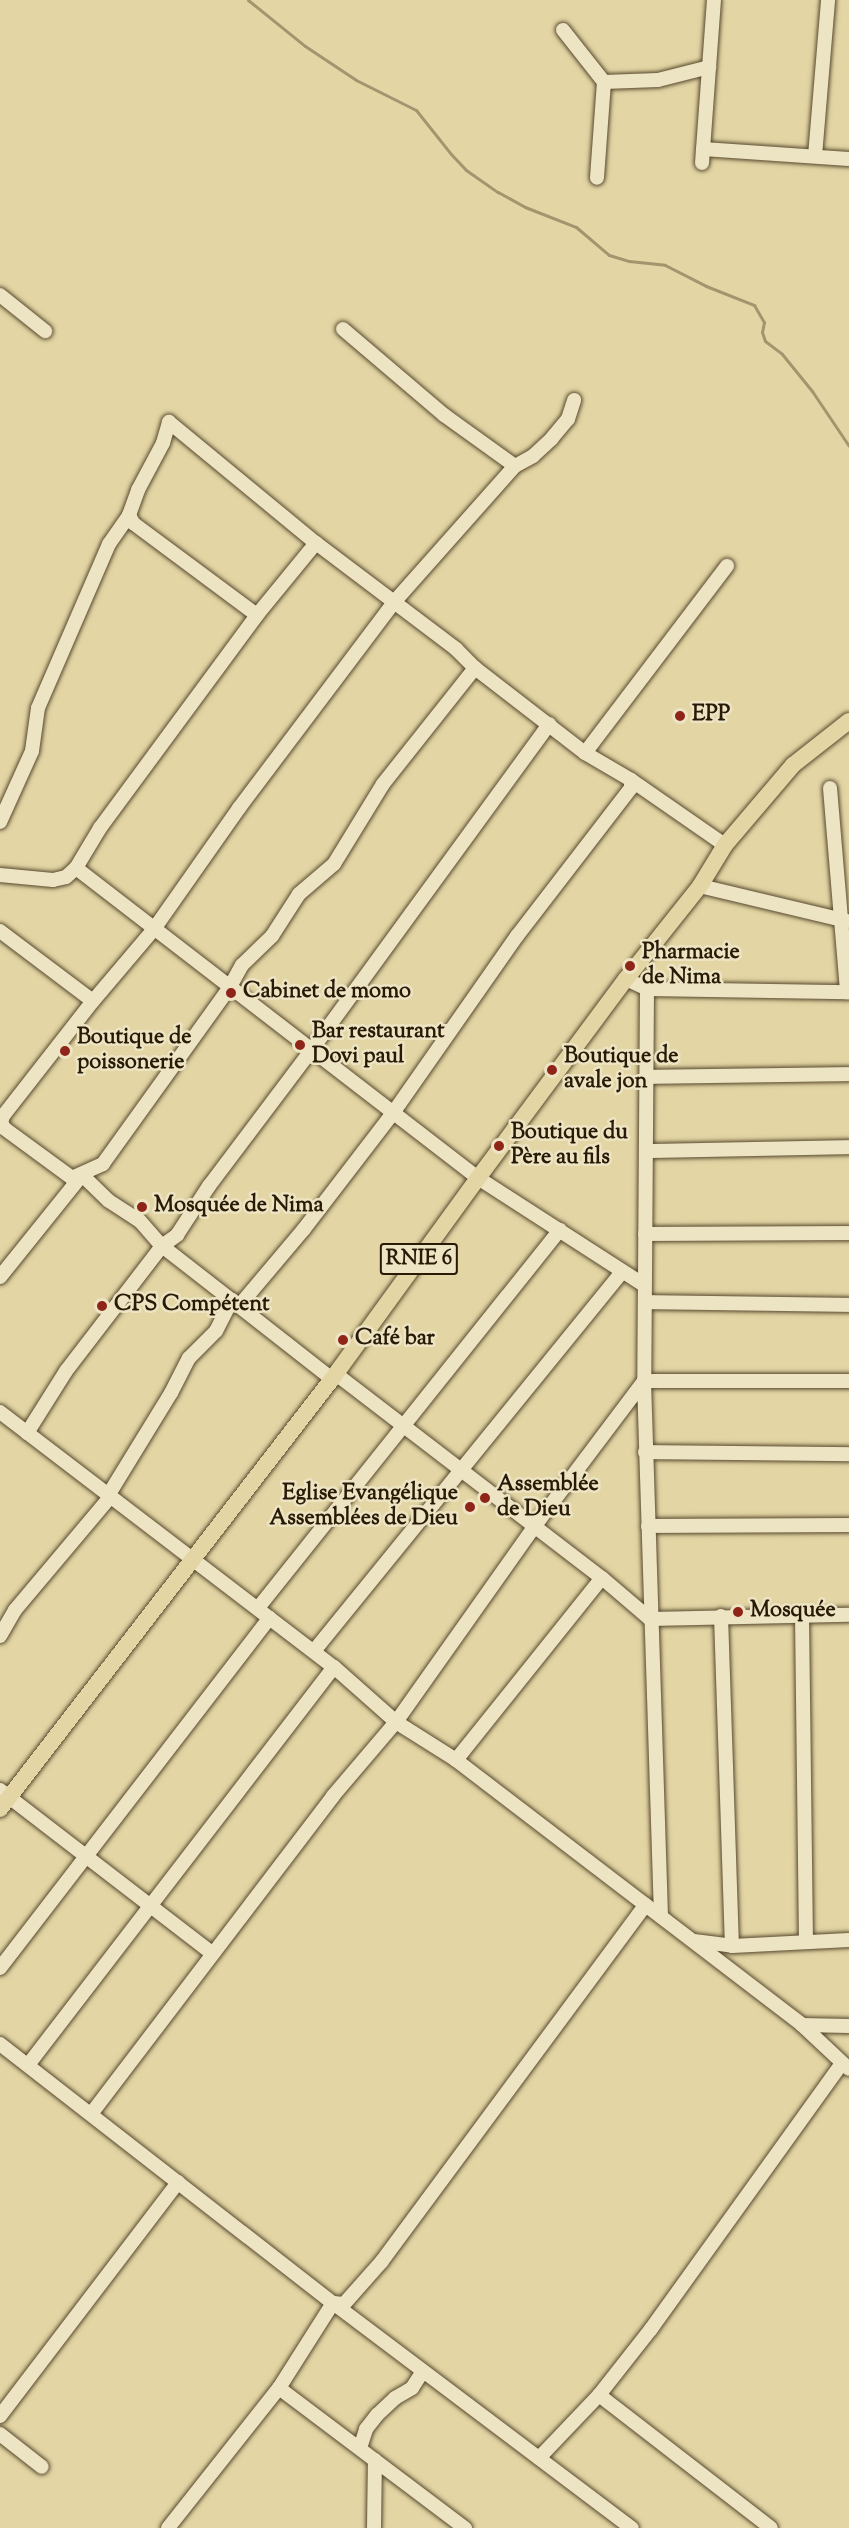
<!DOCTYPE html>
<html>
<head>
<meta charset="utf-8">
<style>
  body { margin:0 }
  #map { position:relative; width:849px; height:2528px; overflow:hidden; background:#e3d5a4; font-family:"Sorts Mill Goudy",serif }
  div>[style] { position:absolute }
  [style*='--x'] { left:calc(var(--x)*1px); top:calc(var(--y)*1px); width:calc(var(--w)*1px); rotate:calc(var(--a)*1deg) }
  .stream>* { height:3px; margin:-1.5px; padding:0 1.5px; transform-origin:1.5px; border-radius:1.5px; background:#a3956e }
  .roads { filter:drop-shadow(0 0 2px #57492d) drop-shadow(0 0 2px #57492d) }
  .minor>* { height:14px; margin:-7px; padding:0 7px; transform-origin:7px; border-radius:7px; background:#ede4c4 }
  .major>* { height:16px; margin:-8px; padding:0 8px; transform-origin:8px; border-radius:8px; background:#e3d5a4 }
  .dots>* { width:16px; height:16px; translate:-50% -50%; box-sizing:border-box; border:3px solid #ede4c4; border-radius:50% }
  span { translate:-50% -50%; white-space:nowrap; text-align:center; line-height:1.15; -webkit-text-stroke:5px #ede4c4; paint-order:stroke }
  .shield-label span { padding:2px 4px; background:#ede4c4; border:2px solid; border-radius:4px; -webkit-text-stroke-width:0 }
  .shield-label { font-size:21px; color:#281a05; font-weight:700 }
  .poi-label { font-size:22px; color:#281a05; font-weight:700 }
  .left { translate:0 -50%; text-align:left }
  .right { translate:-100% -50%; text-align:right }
</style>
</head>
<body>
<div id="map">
  <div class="stream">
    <i style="--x:248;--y:0;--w:73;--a:38.9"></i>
    <i style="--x:305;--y:46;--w:61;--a:33.7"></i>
    <i style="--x:356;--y:80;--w:67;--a:26.6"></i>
    <i style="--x:416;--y:110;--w:56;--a:51.5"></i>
    <i style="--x:451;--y:154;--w:22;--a:47"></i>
    <i style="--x:466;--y:170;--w:39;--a:35"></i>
    <i style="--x:498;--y:192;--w:31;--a:29"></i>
    <i style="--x:525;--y:207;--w:55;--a:21.4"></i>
    <i style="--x:576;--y:227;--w:43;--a:40.3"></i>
    <i style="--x:609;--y:255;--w:21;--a:17"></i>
    <i style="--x:629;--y:261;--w:36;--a:6"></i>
    <i style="--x:665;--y:265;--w:46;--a:27.1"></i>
    <i style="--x:706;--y:286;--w:52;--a:21.6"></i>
    <i style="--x:754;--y:305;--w:20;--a:60"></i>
    <i style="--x:764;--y:322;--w:10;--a:101"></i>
    <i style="--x:762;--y:332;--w:9;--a:72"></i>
    <i style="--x:765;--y:341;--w:21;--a:37"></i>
    <i style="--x:782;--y:354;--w:48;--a:51"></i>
    <i style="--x:812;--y:391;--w:66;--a:56.1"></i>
  </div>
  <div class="roads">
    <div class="minor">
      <i style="--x:563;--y:30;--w:66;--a:51.7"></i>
      <i style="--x:604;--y:82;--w:96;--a:94.2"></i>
      <i style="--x:604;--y:82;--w:54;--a:-2.1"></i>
      <i style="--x:658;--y:80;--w:53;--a:-14.3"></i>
      <i style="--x:703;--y:149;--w:146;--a:3.9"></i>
      <i style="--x:815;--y:156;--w:157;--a:-85.2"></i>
      <i style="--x:702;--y:163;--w:163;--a:-85.8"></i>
      <i style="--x:0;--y:295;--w:58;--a:38.7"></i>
      <i style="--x:343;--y:329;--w:133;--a:40.4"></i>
      <i style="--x:444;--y:415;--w:87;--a:35.7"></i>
      <i style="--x:129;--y:515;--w:9;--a:63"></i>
      <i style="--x:133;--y:523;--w:154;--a:36.6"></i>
      <i style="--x:475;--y:668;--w:148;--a:128.4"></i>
      <i style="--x:383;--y:784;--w:94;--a:121.5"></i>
      <i style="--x:334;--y:864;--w:46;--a:139.4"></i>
      <i style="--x:299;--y:894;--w:50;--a:122.7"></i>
      <i style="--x:272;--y:936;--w:42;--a:136"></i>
      <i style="--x:242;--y:965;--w:25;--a:119"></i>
      <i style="--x:230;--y:987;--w:218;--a:125.7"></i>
      <i style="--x:103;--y:1164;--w:34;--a:156"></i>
      <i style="--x:72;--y:1178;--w:84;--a:-143.7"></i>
      <i style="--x:4;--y:1128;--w:7;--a:-117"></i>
      <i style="--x:1;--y:1122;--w:6;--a:-72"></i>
      <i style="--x:3;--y:1116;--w:146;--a:-52"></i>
      <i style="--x:93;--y:1001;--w:94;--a:-49.7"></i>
      <i style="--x:154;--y:929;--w:148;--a:-54.9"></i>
      <i style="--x:239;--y:808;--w:259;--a:-53"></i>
      <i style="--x:395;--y:601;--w:181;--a:-48.4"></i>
      <i style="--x:515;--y:466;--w:21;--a:-29"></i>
      <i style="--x:533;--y:456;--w:26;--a:-43"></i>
      <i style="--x:552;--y:438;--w:25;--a:-50"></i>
      <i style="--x:568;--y:419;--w:20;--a:-72"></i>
      <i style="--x:585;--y:753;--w:235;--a:-52.8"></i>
      <i style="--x:830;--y:788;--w:205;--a:85.2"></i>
      <i style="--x:0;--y:822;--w:78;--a:-65.7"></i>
      <i style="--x:32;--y:751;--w:43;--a:-82.1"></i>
      <i style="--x:38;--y:708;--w:179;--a:-66.6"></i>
      <i style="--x:109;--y:544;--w:35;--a:-55"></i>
      <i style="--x:129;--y:515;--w:27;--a:-70"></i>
      <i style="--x:138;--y:490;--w:53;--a:-62"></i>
      <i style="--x:163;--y:443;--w:22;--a:-74"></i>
      <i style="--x:169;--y:422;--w:190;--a:39.5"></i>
      <i style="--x:316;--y:543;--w:176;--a:37.1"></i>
      <i style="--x:456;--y:649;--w:27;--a:45"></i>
      <i style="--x:475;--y:668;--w:139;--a:37.7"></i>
      <i style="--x:585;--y:753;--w:53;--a:30.4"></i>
      <i style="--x:631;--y:780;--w:114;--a:34.7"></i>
      <i style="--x:76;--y:868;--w:508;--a:37.64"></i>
      <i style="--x:478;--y:1178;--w:197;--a:32.8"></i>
      <i style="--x:0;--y:875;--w:53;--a:5.4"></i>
      <i style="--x:53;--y:880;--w:13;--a:-13"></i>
      <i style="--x:66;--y:877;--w:13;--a:-42"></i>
      <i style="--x:76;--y:868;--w:47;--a:-59"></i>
      <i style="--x:100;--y:828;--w:265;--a:-53.6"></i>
      <i style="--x:257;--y:615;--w:93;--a:-50.7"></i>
      <i style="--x:700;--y:886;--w:151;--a:13.4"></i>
      <i style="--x:0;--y:931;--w:116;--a:37"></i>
      <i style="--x:626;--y:979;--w:23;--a:25"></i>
      <i style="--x:647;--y:989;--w:202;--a:0.9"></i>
      <i style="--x:647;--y:989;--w:392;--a:90.4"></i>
      <i style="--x:644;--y:1381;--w:536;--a:88.18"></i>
      <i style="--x:646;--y:1077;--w:203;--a:-0.8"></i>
      <i style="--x:646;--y:1151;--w:203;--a:-1.1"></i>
      <i style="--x:645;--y:1234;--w:204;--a:-0.3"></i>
      <i style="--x:0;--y:1277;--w:131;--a:-51.2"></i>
      <i style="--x:82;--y:1175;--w:37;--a:44"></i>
      <i style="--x:109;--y:1201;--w:37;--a:33"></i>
      <i style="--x:140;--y:1221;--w:33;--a:49"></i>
      <i style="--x:162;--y:1246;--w:19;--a:-36"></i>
      <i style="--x:177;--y:1235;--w:59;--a:-56.9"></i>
      <i style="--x:209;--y:1186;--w:173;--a:-53"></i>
      <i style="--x:313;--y:1048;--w:401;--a:-53.9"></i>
      <i style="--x:645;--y:1302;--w:204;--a:0.8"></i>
      <i style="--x:336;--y:1374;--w:335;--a:37.5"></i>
      <i style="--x:602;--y:1578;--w:63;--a:40.5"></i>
      <i style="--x:650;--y:1619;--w:199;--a:-1.2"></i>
      <i style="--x:332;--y:1379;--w:118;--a:-141.9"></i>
      <i style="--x:239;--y:1306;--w:101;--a:-49.8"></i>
      <i style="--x:304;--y:1229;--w:146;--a:-52.5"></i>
      <i style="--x:393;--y:1113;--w:216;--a:-55"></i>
      <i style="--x:517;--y:936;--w:187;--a:-52.4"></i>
      <i style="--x:631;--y:788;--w:8;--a:-90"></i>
      <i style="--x:0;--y:1412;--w:420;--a:37.4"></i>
      <i style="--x:334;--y:1667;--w:83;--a:41.6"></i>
      <i style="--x:396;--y:1722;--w:71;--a:32.3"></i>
      <i style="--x:456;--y:1760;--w:436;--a:37.4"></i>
      <i style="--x:802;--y:2025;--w:64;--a:43.1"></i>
      <i style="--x:27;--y:1433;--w:73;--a:-57.8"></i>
      <i style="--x:66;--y:1371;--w:158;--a:-52.5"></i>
      <i style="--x:162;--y:1246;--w:98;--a:37.9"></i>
      <i style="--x:645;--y:1452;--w:204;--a:0.6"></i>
      <i style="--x:109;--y:1494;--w:119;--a:-58.5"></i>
      <i style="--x:171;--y:1393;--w:39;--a:-63"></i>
      <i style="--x:189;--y:1358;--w:38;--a:-45"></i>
      <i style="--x:216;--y:1331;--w:35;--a:-63"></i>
      <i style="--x:648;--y:1526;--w:201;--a:-0.3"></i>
      <i style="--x:258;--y:1608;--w:484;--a:-51.4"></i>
      <i style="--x:802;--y:1615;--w:327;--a:89.3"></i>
      <i style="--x:721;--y:1616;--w:330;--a:88.1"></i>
      <i style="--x:0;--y:1636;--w:30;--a:-60"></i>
      <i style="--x:15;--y:1610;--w:149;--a:-49.9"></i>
      <i style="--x:314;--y:1651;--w:488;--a:-50.9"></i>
      <i style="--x:456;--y:1760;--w:233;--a:-51.3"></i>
      <i style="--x:0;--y:1790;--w:267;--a:37.6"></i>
      <i style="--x:694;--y:1941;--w:38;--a:7"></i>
      <i style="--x:732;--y:1946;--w:117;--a:-2.9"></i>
      <i style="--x:0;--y:1968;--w:442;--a:-52.4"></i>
      <i style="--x:802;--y:2025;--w:47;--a:1.2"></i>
      <i style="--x:0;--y:2044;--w:422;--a:37.9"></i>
      <i style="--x:333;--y:2303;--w:374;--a:37"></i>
      <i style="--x:28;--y:2065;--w:502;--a:-52.45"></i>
      <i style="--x:91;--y:2114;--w:400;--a:-52.7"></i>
      <i style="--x:333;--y:1796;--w:97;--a:-49.6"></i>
      <i style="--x:396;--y:1722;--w:239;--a:-54.7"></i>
      <i style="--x:534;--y:1527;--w:183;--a:-53"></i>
      <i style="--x:644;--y:1381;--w:205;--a:0"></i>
      <i style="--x:279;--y:2388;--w:233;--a:37"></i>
      <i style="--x:599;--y:2395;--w:217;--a:37.7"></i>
      <i style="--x:0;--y:2416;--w:294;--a:-52.7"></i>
      <i style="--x:0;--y:2434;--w:53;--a:38.2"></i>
      <i style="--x:360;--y:2448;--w:20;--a:-72"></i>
      <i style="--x:366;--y:2429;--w:18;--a:-52"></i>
      <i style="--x:377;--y:2415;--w:25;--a:-43"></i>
      <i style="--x:395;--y:2398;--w:20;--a:-30"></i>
      <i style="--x:412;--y:2388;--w:20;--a:-57"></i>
      <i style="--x:539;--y:2458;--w:87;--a:-46.4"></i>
      <i style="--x:599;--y:2395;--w:84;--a:-51.8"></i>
      <i style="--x:651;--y:2329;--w:327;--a:-54.3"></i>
      <i style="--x:168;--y:2528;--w:179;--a:-51.6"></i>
      <i style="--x:279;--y:2388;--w:101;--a:-57.6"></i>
      <i style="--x:333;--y:2303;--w:11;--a:5"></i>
      <i style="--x:344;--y:2304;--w:57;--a:-48.5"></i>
      <i style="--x:382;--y:2261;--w:443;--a:-53.5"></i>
      <i style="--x:374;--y:2528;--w:68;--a:-89.2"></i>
    </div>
    <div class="major">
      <i style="--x:0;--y:1809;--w:543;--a:-52.33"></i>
      <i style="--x:332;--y:1379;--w:248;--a:-54"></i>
      <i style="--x:478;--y:1178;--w:248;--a:-53.4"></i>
      <i style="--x:626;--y:979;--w:119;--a:-51.5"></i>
      <i style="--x:700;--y:886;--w:48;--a:-58.6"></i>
      <i style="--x:725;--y:845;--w:105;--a:-49.6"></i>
      <i style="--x:793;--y:765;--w:71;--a:-38.2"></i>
    </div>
  </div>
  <div class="dots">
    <i style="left:680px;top:716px;background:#8f2418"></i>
    <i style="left:630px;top:966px;background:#8f2418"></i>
    <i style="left:231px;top:993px;background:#8f2418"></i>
    <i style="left:300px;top:1045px;background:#8f2418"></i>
    <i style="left:65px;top:1051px;background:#8f2418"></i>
    <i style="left:552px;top:1070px;background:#8f2418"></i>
    <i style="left:499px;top:1146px;background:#8f2418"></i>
    <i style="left:142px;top:1207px;background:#8f2418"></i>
    <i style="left:102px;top:1306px;background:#8f2418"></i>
    <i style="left:343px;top:1340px;background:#8f2418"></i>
    <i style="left:485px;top:1498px;background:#8f2418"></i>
    <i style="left:470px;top:1507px;background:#8f2418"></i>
    <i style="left:738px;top:1612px;background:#8f2418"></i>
  </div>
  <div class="shield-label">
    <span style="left:419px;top:1259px">RNIE 6</span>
  </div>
  <div class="poi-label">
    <span class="left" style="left:692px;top:716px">EPP</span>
    <span class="left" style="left:642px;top:966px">Pharmacie<br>de Nima</span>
    <span class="left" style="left:243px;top:993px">Cabinet de momo</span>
    <span class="left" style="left:312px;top:1045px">Bar restaurant<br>Dovi paul</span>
    <span class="left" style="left:77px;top:1051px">Boutique de<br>poissonerie</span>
    <span class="left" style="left:564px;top:1070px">Boutique de<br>avale jon</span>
    <span class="left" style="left:511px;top:1146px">Boutique du<br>Père au fils</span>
    <span class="left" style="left:154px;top:1207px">Mosquée de Nima</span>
    <span class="left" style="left:114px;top:1306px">CPS Compétent</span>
    <span class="left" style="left:355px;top:1340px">Café bar</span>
    <span class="left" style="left:497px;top:1498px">Assemblée<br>de Dieu</span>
    <span class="right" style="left:458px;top:1507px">Eglise Evangélique<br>Assemblées de Dieu</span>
    <span class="left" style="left:750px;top:1612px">Mosquée</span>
  </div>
</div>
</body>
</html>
